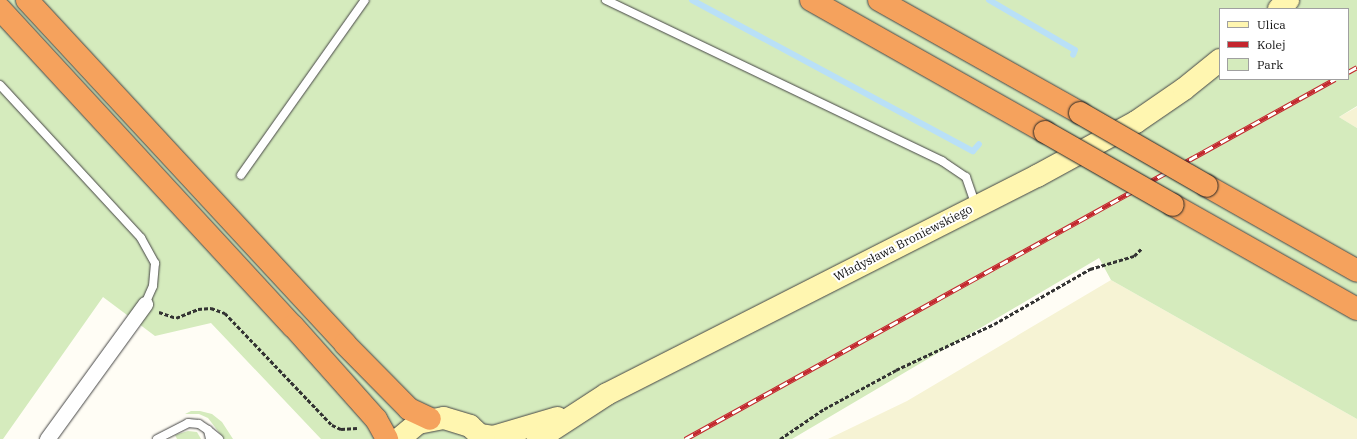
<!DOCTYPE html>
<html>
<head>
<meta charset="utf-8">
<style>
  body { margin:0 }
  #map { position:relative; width:1357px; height:439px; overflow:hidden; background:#fffdf5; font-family:"IBM Plex Serif",serif }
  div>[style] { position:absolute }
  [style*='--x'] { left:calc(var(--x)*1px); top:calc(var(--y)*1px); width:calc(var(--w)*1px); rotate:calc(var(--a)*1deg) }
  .farmland>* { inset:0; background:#f6f3d4 }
  .green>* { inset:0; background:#d5ebbd }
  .stream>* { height:6px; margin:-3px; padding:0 3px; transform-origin:3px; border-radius:3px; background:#b9e0f7 }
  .path>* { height:2.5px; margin-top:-1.25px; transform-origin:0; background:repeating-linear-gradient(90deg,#333 0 4px,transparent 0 6px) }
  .roads { filter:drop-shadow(0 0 1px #444) drop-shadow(0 0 1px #444) }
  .service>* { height:8px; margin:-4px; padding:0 4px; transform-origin:4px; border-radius:4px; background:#fff }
  .minor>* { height:15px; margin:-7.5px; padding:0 7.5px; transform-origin:7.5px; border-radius:7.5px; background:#fff }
  .secondary>* { height:22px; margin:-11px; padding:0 11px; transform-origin:11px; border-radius:11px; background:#fff6b0 }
  .motorway>* { height:22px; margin:-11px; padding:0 11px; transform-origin:11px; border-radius:11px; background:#f5a25d }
  .rail>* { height:4.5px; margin-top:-2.25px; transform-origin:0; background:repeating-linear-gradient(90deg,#fff 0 9px,#c4262e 0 18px); box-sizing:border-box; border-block:1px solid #c4262e }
  .bridges { filter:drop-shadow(0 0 1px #222) drop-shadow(0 0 1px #222) }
  .motorway-bridge>* { height:22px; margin:-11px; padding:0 11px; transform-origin:11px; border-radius:11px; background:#f5a25d }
  span { translate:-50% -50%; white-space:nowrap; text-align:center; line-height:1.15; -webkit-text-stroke:4px #fff; paint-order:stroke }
  .street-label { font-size:12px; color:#111 }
  .legend { position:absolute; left:1219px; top:8px; width:130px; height:72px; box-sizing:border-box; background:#fff; border:1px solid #a0a0a0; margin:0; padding:5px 7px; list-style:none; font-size:12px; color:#111 }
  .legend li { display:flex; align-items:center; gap:8px; height:20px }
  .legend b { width:20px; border:1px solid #a0a0a0 }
</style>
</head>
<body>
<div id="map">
  <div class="farmland">
    <i style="clip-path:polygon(1357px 107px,1357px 128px,1339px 117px)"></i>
    <i style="clip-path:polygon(1111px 280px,1357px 419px,1357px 439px,828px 439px,907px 401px)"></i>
  </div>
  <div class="green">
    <i style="clip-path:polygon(evenodd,0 0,1357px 0,1357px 106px,1339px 117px,1357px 128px,1357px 419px,1111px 280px,1099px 258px,792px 439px,321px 439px,211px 323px,155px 336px,103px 297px,3px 439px,0 439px,0 0,1220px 9px,1348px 9px,1348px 79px,1220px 79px,1220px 9px)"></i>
    <i style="clip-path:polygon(191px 411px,200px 411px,212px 414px,222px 422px,233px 439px,224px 439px,208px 418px,199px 414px,185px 414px)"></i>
    <i style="clip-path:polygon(188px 431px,197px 432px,201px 439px,177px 439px,175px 435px)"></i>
  </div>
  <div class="stream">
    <i style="--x:692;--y:0;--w:319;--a:28.3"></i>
    <i style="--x:973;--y:151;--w:9;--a:-49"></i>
    <i style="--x:989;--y:0;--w:99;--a:30.2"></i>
    <i style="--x:1075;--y:50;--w:5;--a:112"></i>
  </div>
  <div class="path">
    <i style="--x:159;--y:312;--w:18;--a:19"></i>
    <i style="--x:176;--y:318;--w:24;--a:-22"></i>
    <i style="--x:198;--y:309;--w:13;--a:-4"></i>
    <i style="--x:211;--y:308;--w:15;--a:20"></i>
    <i style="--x:225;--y:313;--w:155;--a:46.3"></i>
    <i style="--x:332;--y:425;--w:10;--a:24"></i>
    <i style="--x:341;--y:429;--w:16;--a:-4"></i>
    <i style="--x:780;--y:439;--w:53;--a:-34.3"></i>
    <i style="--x:824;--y:409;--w:82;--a:-28.4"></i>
    <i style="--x:896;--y:370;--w:108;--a:-25.1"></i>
    <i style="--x:994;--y:324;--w:111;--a:-29.8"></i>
    <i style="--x:1090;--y:269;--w:46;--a:-16.5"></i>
    <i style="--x:1134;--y:256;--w:11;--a:-45"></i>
  </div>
  <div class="roads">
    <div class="service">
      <i style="--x:606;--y:0;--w:373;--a:25.6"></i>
      <i style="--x:942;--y:161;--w:29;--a:34"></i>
      <i style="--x:966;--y:177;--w:31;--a:71"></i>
      <i style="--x:0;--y:85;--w:208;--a:47.3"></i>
      <i style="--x:141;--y:238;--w:29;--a:61"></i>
      <i style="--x:155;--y:263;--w:23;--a:95"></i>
      <i style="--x:153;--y:286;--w:20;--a:114"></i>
      <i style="--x:241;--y:175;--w:214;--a:-54.7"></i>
      <i style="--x:208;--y:430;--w:14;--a:39"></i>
      <i style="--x:157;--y:439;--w:35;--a:-27"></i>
      <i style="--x:188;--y:423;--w:11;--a:5"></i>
      <i style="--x:199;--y:424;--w:11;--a:34"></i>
      <i style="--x:208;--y:430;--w:9;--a:77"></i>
    </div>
    <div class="minor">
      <i style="--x:47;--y:439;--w:167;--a:-54"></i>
    </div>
    <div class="secondary">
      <i style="--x:1279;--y:9;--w:13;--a:-45"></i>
      <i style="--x:481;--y:435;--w:12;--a:9"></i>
      <i style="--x:493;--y:437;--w:67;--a:-16.5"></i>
      <i style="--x:399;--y:439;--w:25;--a:-40"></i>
      <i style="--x:418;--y:423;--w:26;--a:-11"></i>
      <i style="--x:444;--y:418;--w:27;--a:17"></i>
      <i style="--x:470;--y:426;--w:19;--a:43"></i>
      <i style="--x:538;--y:439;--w:82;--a:-33.1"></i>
      <i style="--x:607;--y:394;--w:482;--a:-26.9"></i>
      <i style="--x:1037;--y:176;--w:113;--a:-28.6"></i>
      <i style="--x:1136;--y:122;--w:58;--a:-34.5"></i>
      <i style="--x:1184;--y:89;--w:46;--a:-38.9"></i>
    </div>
    <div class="motorway">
      <i style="--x:27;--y:0;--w:468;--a:47.2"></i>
      <i style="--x:345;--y:344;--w:91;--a:45.4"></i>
      <i style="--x:409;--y:409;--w:23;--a:25"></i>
      <i style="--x:811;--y:0;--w:269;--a:29.4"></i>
      <i style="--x:879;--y:0;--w:231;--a:29.3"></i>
      <i style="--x:0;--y:9;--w:432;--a:47.3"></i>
      <i style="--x:293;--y:326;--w:125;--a:48.3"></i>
      <i style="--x:376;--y:419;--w:23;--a:61"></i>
      <i style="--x:1207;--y:186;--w:172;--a:29.5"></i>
      <i style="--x:1173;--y:205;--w:211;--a:29.5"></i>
    </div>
  </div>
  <div class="rail">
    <i style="--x:1348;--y:72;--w:10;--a:-29"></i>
    <i style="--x:685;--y:439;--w:743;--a:-28.98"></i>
  </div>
  <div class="bridges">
    <div class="motorway-bridge">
      <i style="--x:1080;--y:113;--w:146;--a:29.9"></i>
      <i style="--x:1045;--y:132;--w:147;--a:29.7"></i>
    </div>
  </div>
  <div class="street-label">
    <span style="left:903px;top:243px;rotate:-27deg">Władysława Broniewskiego</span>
  </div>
  <ul class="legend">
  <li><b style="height:5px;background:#fff6b0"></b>Ulica</li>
  <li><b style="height:5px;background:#c4262e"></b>Kolej</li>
  <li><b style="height:11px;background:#d5ebbd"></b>Park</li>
  </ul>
</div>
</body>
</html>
